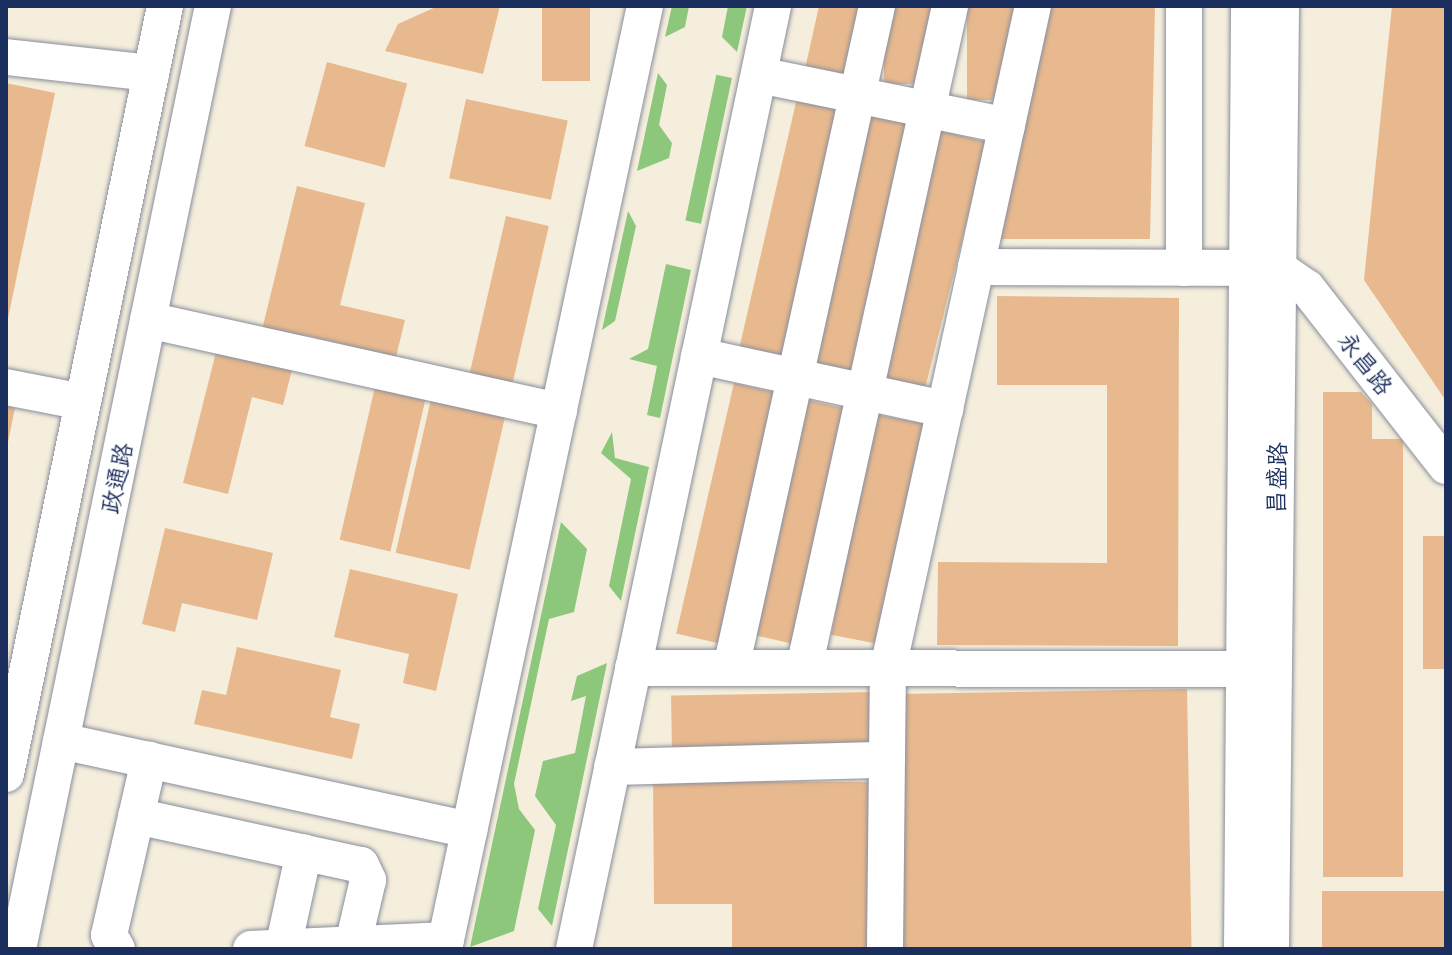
<!DOCTYPE html>
<html>
<head>
<meta charset="utf-8">
<style>
  body { margin:0 }
  #map { position:relative; width:1452px; height:955px; overflow:hidden; background:#f5eedc; font-family:"Playpen Sans","LXGW WenKai TC",sans-serif }
  div>[style] { position:absolute }
  [style*='--x'] { left:calc(var(--x)*1px); top:calc(var(--y)*1px); width:calc(var(--w)*1px); rotate:calc(var(--a)*1deg) }
  .green>* { inset:0; background:#8cc77c; transform-origin:0 0 }
  .building>* { inset:0; background:#e8b98e; transform-origin:0 0 }
  .roads { filter:drop-shadow(0 0 2px #888e9d) drop-shadow(0 0 2px #888e9d) }
  .minor>* { height:36px; margin:-18px; padding:0 18px; transform-origin:18px; border-radius:18px; background:#fff }
  span { translate:-50% -50%; white-space:nowrap; text-align:center; line-height:1.15; -webkit-text-stroke:6px #fff; paint-order:stroke }
  .street-label { font-size:24px; color:#1b2f5e }
  .frame { position:absolute; inset:0; border:8px solid #1b2f5e; pointer-events:none }
</style>
</head>
<body>
<div id="map">
  <div class="green">
    <i style="clip-path:polygon(672px 6px,689px 6px,685px 27px,665px 37px)"></i>
    <i style="clip-path:polygon(728px 6px,747px 6px,737px 52px,722px 37px)"></i>
    <i style="clip-path:polygon(658px 73px,667px 85px,659px 125px,672px 143px,669px 158px,637px 171px)"></i>
    <i style="left:732px;top:78px;width:149px;height:16px;rotate:102deg"></i>
    <i style="clip-path:polygon(628px 211px,636px 226px,615px 321px,602px 330px)"></i>
    <i style="clip-path:polygon(666px 264px,691px 270px,660px 418px,647px 415px,657px 366px,629px 359px,648px 349px)"></i>
    <i style="clip-path:polygon(612px 432px,615px 458px,649px 467px,621px 601px,609px 586px,631px 479px,601px 453px)"></i>
    <i style="clip-path:polygon(561px 522px,587px 549px,574px 612px,549px 619px,514px 784px,519px 809px,535px 830px,514px 931px,470px 947px)"></i>
    <i style="clip-path:polygon(607px 663px,552px 926px,538px 909px,556px 825px,535px 796px,543px 761px,575px 753px,586px 696px,571px 701px,577px 676px)"></i>
  </div>
  <div class="building">
    <i style="clip-path:polygon(438px 6px,500px 6px,483px 74px,385px 51px,398px 24px)"></i>
    <i style="left:542px;top:6px;width:48px;height:75px"></i>
    <i style="clip-path:polygon(819px 6px,869px 6px,853px 80px,805px 69px)"></i>
    <i style="left:884px;top:6px;width:50px;height:78px"></i>
    <i style="left:967px;top:6px;width:48px;height:94px"></i>
    <i style="clip-path:polygon(1043px 6px,1155px 6px,1150px 239px,993px 239px)"></i>
    <i style="clip-path:polygon(1392px 6px,1446px 6px,1446px 401px,1364px 280px)"></i>
    <i style="left:327px;top:62px;width:83px;height:87px;rotate:15deg"></i>
    <i style="clip-path:polygon(6px 83px,55px 93px,7px 323px,6px 323px)"></i>
    <i style="left:797px;top:98px;width:51px;height:258px;rotate:13deg"></i>
    <i style="left:466px;top:99px;width:104px;height:81px;rotate:12deg"></i>
    <i style="left:861px;top:113px;width:51px;height:258px;rotate:12deg"></i>
    <i style="left:938px;top:130px;width:50px;height:258px;rotate:14deg"></i>
    <i style="clip-path:polygon(297px 186px,365px 203px,340px 305px,405px 320px,396px 357px,304px 335px,302px 344px,261px 334px)"></i>
    <i style="left:506px;top:216px;width:44px;height:161px;rotate:13deg"></i>
    <i style="clip-path:polygon(997px 296px,1179px 298px,1178px 646px,937px 645px,938px 562px,1107px 563px,1107px 385px,997px 385px)"></i>
    <i style="clip-path:polygon(217px 348px,293px 366px,283px 405px,252px 397px,228px 494px,183px 483px)"></i>
    <i style="left:377px;top:378px;width:52px;height:166px;rotate:13deg"></i>
    <i style="left:734px;top:383px;width:50px;height:257px;rotate:13deg"></i>
    <i style="left:433px;top:391px;width:76px;height:166px;rotate:13deg"></i>
    <i style="clip-path:polygon(1323px 392px,1361px 392px,1372px 404px,1372px 439px,1403px 439px,1403px 877px,1323px 877px)"></i>
    <i style="left:799px;top:398px;width:49px;height:241px;rotate:13deg"></i>
    <i style="clip-path:polygon(6px 406px,15px 408px,7px 447px,6px 447px)"></i>
    <i style="left:874px;top:414px;width:51px;height:225px;rotate:11deg"></i>
    <i style="clip-path:polygon(165px 528px,273px 553px,257px 620px,182px 603px,175px 632px,142px 624px)"></i>
    <i style="left:1423px;top:536px;width:23px;height:133px"></i>
    <i style="clip-path:polygon(350px 569px,458px 594px,436px 691px,403px 683px,409px 654px,334px 637px)"></i>
    <i style="clip-path:polygon(237px 647px,341px 670px,330px 717px,360px 724px,352px 759px,194px 724px,202px 690px,226px 695px)"></i>
    <i style="left:1187px;top:689px;width:260px;height:289px;rotate:89deg"></i>
    <i style="left:874px;top:692px;width:55px;height:203px;rotate:89deg"></i>
    <i style="clip-path:polygon(653px 781px,875px 782px,875px 948px,732px 948px,732px 904px,654px 904px)"></i>
    <i style="left:1322px;top:891px;width:124px;height:58px"></i>
  </div>
  <div class="roads">
    <div class="minor">
      <i style="--x:6;--y:57;--w:146;--a:6.3"></i>
      <i style="--x:759;--y:75;--w:253;--a:11.6"></i>
      <i style="--x:976;--y:267;--w:267;--a:-77.7"></i>
      <i style="--x:1184;--y:268;--w:262;--a:-90"></i>
      <i style="--x:148;--y:320;--w:421;--a:12.5"></i>
      <i style="--x:699;--y:356;--w:252;--a:12.2"></i>
      <i style="--x:6;--y:387;--w:78;--a:11"></i>
      <i style="--x:633;--y:668;--w:635;--a:0.09"></i>
      <i style="--x:731;--y:668;--w:678;--a:-77.56"></i>
      <i style="--x:804;--y:668;--w:678;--a:-77.56"></i>
      <i style="--x:61;--y:741;--w:418;--a:12.3"></i>
      <i style="--x:612;--y:767;--w:275;--a:-1.5"></i>
      <i style="--x:6;--y:774;--w:784;--a:-78.3"></i>
      <i style="--x:136;--y:816;--w:230;--a:12.3"></i>
      <i style="--x:361;--y:865;--w:17;--a:65"></i>
      <i style="--x:368;--y:880;--w:66;--a:103.2"></i>
      <i style="--x:283;--y:948;--w:98;--a:-77.7"></i>
      <i style="--x:18;--y:949;--w:963;--a:-78.32"></i>
      <i style="--x:117;--y:949;--w:16;--a:-120"></i>
      <i style="--x:109;--y:935;--w:180;--a:-77.1"></i>
      <i style="--x:251;--y:949;--w:195;--a:-2.6"></i>
      <i style="--x:444;--y:949;--w:964;--a:-77.97"></i>
      <i style="--x:574;--y:949;--w:964;--a:-78.08"></i>
      <i style="--x:885;--y:949;--w:281;--a:-89.4"></i>
      <i style="--x:888;--y:668;--w:411;--a:-77.6"></i>
      <i style="--x:976;--y:267;--w:302;--a:0.2"></i>
      <i style="--x:1278;--y:268;--w:35;--a:35"></i>
      <i style="--x:1307;--y:288;--w:226;--a:52"></i>
      <i style="--x:1242;--y:949;--w:943;--a:-89.57"></i>
      <i style="--x:1271;--y:949;--w:943;--a:-89.39"></i>
    </div>
  </div>
  <div class="street-label">
    <span style="left:1366px;top:363px;rotate:52deg">永昌路</span>
    <span style="left:116px;top:478px;rotate:-78deg">政通路</span>
    <span style="left:1276px;top:478px;rotate:-89deg">昌盛路</span>
  </div>
  <div class="frame"></div>
</div>
</body>
</html>
